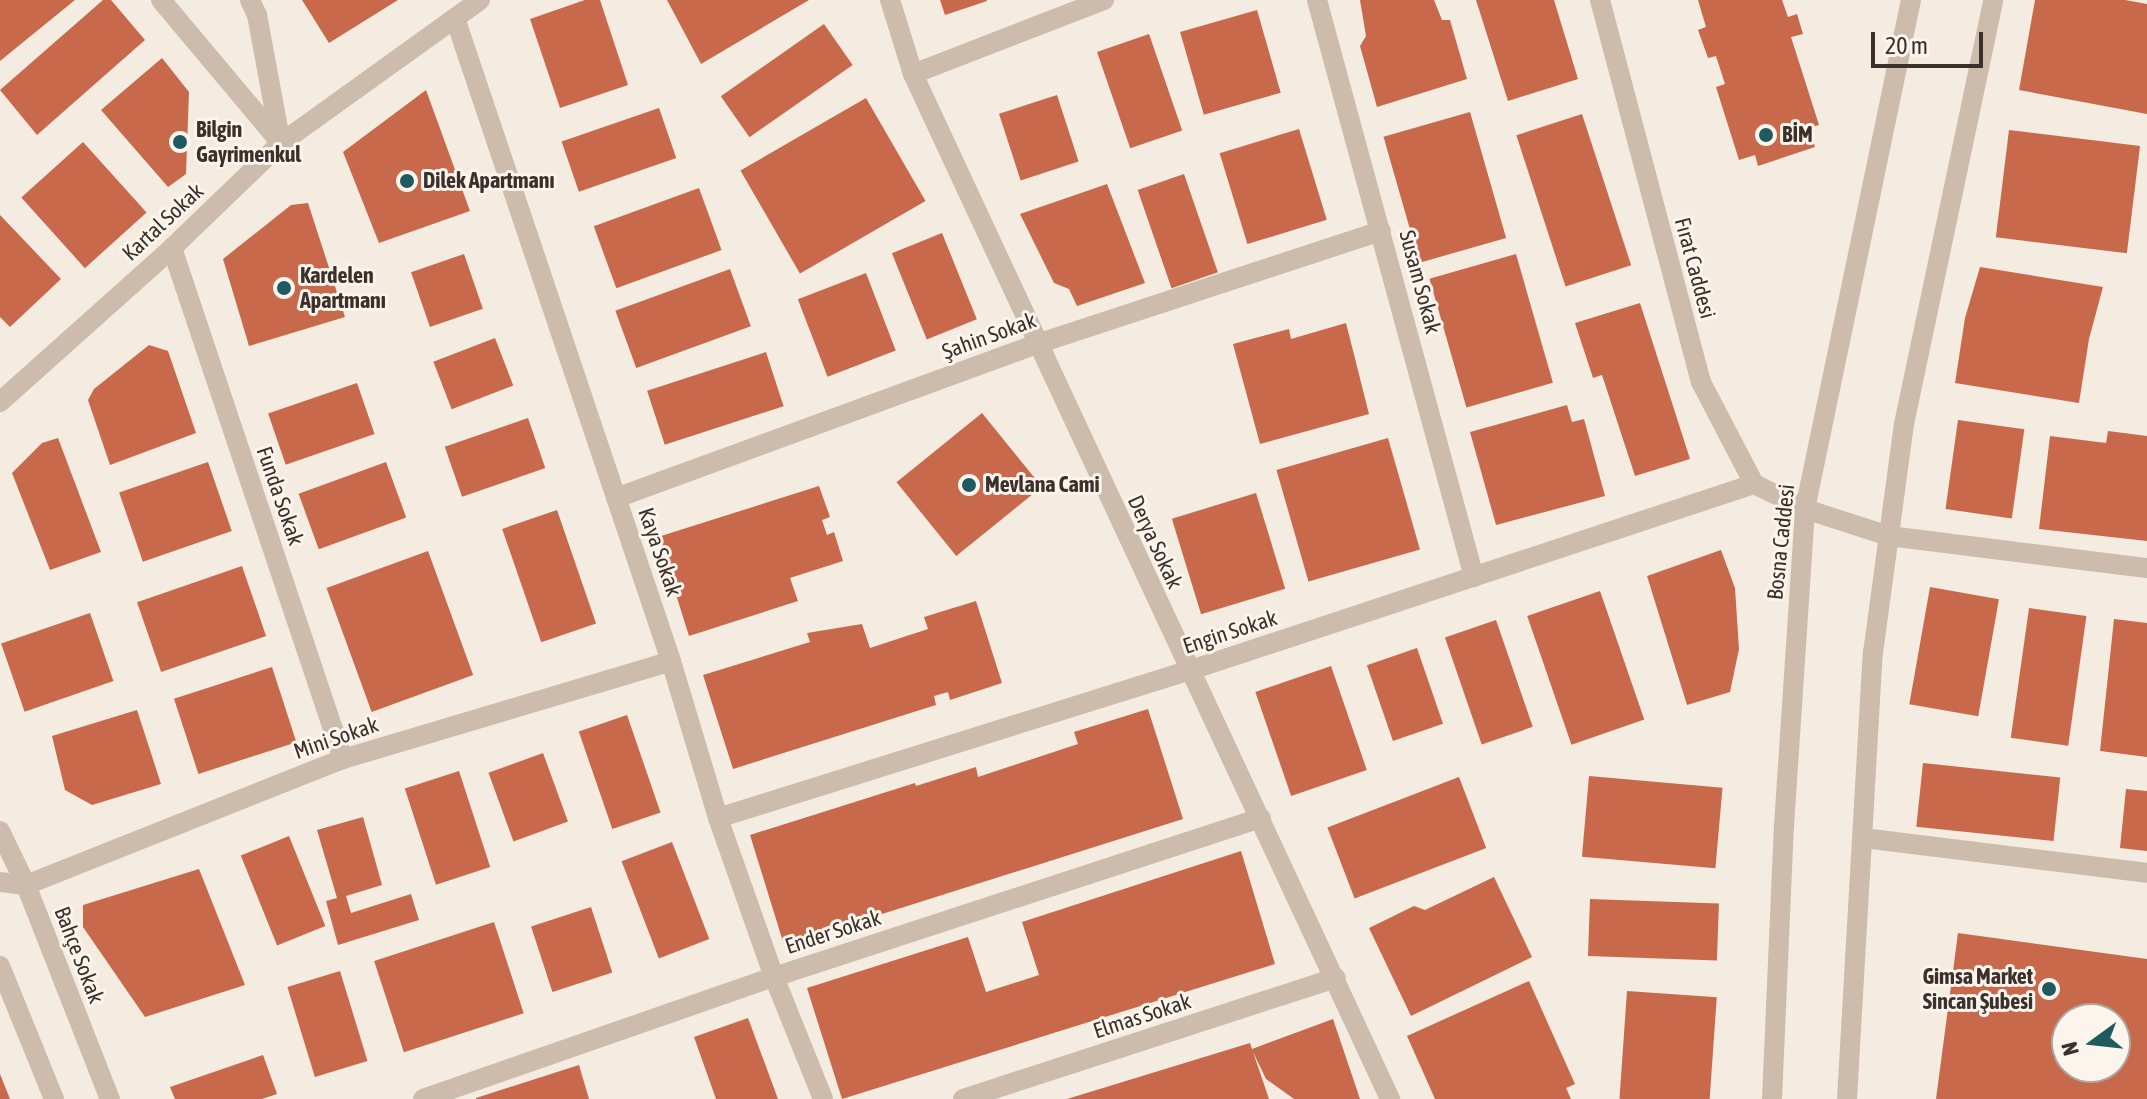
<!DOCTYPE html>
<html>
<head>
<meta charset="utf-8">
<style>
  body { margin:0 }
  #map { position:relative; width:2147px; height:1099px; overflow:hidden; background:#f4ebe1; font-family:"Asap Condensed",sans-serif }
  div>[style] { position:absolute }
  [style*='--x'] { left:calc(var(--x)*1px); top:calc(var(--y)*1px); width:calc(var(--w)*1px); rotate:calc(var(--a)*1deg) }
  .building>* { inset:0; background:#c8694b; transform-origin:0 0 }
  .minor>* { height:20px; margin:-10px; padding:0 10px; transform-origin:10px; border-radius:10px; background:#cdbbac }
  .tertiary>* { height:20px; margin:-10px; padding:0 10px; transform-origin:10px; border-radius:10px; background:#cdbbac }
  .dots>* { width:22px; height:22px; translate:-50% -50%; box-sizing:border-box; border:4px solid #fbf5ee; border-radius:50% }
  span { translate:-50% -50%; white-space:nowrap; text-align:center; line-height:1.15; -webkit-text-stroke:6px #fbf5ee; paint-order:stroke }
  .poi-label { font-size:22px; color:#3b302b; font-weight:700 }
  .left { translate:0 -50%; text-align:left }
  .right { translate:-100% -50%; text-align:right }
  .street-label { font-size:22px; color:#3b302b }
  .north { position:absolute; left:2051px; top:1003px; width:80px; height:80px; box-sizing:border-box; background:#fbf5ee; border:2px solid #aea6a0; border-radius:50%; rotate:255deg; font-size:22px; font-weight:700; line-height:32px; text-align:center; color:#3b302b }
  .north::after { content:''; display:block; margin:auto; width:28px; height:36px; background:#1f5a5e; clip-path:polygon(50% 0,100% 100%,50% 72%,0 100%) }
  .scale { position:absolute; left:1871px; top:32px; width:112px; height:36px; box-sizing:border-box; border:4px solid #3b302b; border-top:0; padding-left:10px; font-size:24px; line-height:28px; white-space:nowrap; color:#3b302b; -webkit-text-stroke:6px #fbf5ee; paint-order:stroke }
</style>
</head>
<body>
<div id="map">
  <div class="building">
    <i style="clip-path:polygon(0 0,75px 0,0 61px)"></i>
    <i style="clip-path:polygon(103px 0,111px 0,145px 40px,37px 135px,0 90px)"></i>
    <i style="clip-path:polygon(302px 0,398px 0,329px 43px)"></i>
    <i style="clip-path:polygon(585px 0,600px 0,628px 85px,560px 108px,530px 19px)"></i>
    <i style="clip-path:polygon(667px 0,809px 0,701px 64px)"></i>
    <i style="clip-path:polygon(940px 0,987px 0,987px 1px,945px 15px)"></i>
    <i style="clip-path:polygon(1360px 0,1434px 0,1442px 20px,1450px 20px,1467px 79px,1377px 107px,1360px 46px,1366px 36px)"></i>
    <i style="clip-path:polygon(1476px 0,1554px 0,1578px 79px,1508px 101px)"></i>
    <i style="clip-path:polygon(1698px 0,1782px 0,1788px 17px,1797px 14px,1803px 34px,1791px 37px,1819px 125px,1809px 128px,1815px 147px,1758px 166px,1755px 155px,1739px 160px,1716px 87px,1725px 84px,1716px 56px,1708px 58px,1698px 30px,1706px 27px)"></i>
    <i style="clip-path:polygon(2035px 0,2125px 0,2147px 4px,2147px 114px,2019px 90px)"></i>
    <i style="left:1257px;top:10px;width:86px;height:80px;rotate:74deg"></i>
    <i style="left:824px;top:24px;width:50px;height:126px;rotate:55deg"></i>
    <i style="left:1149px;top:34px;width:102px;height:55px;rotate:71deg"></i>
    <i style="clip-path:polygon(162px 58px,189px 92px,186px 174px,168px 187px,101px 110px)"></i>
    <i style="clip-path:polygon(426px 90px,470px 211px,379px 243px,343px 152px)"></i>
    <i style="left:1057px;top:95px;width:70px;height:61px;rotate:72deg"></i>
    <i style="left:866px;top:98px;width:119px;height:145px;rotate:60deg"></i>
    <i style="left:659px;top:108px;width:53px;height:103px;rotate:71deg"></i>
    <i style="left:1470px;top:112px;width:131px;height:90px;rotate:74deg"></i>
    <i style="left:1582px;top:114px;width:159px;height:69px;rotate:72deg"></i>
    <i style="left:1299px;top:129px;width:95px;height:83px;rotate:73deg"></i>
    <i style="left:2009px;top:130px;width:132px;height:108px;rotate:7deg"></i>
    <i style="left:83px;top:142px;width:95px;height:83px;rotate:48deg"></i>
    <i style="left:1184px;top:174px;width:104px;height:49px;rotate:71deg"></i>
    <i style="clip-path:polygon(1107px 184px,1145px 283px,1077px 306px,1069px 289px,1054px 283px,1020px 214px)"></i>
    <i style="left:699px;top:188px;width:66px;height:112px;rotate:70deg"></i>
    <i style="clip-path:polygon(308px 203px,345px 317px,249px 346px,223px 259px,291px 205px)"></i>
    <i style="clip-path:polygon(0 215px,61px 279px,10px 327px,0 317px)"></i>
    <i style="left:942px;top:233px;width:93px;height:54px;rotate:68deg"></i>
    <i style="left:464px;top:254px;width:58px;height:56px;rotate:71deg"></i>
    <i style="left:1516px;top:254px;width:134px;height:90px;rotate:74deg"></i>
    <i style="clip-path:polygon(1980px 267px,2103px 287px,2089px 339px,2079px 403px,1955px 383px,1965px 318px)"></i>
    <i style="left:730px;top:269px;width:61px;height:122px;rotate:70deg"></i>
    <i style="left:866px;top:273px;width:83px;height:73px;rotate:69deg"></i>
    <i style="clip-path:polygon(1640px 303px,1690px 459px,1635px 476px,1602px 375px,1593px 378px,1575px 323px)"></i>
    <i style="clip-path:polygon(1346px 323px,1369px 414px,1260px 444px,1233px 344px,1289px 329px,1291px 339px)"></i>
    <i style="left:495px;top:338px;width:51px;height:66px;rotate:69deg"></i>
    <i style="clip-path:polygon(149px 345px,168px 351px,196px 433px,110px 465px,88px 400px,94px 389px)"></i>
    <i style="left:766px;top:352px;width:57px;height:125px;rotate:72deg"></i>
    <i style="left:357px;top:383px;width:54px;height:94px;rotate:71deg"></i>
    <i style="clip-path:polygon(1567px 405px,1572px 422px,1584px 419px,1605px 496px,1496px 525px,1470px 432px)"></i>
    <i style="left:982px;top:413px;width:95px;height:110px;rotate:51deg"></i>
    <i style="left:528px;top:418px;width:53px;height:88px;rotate:71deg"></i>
    <i style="left:1958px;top:420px;width:67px;height:90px;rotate:8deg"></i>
    <i style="clip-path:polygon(2108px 431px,2147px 436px,2147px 541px,2039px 529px,2050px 436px,2106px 443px)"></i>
    <i style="clip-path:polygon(58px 438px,101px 552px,50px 570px,12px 473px,42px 443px)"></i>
    <i style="left:1388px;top:438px;width:116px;height:116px;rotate:74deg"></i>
    <i style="left:208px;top:462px;width:73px;height:94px;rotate:71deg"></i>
    <i style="left:386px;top:462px;width:59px;height:93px;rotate:70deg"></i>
    <i style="clip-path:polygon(819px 486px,830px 517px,822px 520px,827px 535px,834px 532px,843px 561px,790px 578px,798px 601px,689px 636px,658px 537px)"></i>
    <i style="left:1256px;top:493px;width:100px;height:88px;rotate:73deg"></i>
    <i style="left:557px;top:510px;width:120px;height:58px;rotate:71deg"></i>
    <i style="clip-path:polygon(1721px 550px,1735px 588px,1739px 649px,1730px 692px,1687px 705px,1647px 576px)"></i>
    <i style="left:428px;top:551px;width:132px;height:108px;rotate:70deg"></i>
    <i style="left:242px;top:566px;width:74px;height:111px;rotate:71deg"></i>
    <i style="left:1930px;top:587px;width:70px;height:119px;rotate:10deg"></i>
    <i style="left:1600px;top:591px;width:136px;height:77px;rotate:71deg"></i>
    <i style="clip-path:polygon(976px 601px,1002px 683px,950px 700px,948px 692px,934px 696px,936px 705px,733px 769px,703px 675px,810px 642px,807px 633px,862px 624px,870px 648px,928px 629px,924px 617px)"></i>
    <i style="left:2029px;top:608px;width:58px;height:131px;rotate:8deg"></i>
    <i style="left:90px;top:613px;width:72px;height:94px;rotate:71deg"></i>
    <i style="clip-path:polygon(2114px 619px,2147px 623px,2147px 757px,2100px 751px)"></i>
    <i style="left:1496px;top:620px;width:113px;height:54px;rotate:71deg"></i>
    <i style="left:1417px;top:648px;width:80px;height:53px;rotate:71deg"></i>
    <i style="left:1331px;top:666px;width:110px;height:80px;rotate:71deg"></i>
    <i style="left:272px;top:667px;width:79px;height:103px;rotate:72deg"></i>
    <i style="clip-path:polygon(1148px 709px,1183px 819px,784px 945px,750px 835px,915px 783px,916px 786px,976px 767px,978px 777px,1078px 744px,1074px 732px)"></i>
    <i style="clip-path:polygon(137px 710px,161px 784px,92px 805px,65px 790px,52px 736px)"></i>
    <i style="left:627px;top:715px;width:103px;height:51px;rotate:71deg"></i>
    <i style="left:543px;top:753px;width:73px;height:58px;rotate:70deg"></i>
    <i style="left:1923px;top:763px;width:138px;height:64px;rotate:6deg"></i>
    <i style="left:459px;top:771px;width:101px;height:57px;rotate:72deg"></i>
    <i style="left:1589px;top:776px;width:134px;height:81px;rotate:5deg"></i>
    <i style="left:1459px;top:777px;width:76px;height:141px;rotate:69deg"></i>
    <i style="clip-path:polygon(2126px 789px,2147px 791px,2147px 851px,2120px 848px)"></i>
    <i style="clip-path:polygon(363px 817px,382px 885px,346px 896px,351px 913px,411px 894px,419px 920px,338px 945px,326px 901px,337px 898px,317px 830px)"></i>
    <i style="left:289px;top:836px;width:97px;height:52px;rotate:68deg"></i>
    <i style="left:672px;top:842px;width:104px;height:54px;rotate:69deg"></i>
    <i style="clip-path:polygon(1241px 851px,1275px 964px,842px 1099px,807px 988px,968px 937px,986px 992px,1039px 975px,1022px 922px)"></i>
    <i style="clip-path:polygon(199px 869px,245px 985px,145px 1017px,83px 927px,83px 905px)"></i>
    <i style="clip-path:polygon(1494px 877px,1532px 957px,1411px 1016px,1369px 928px,1414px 906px,1425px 910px)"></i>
    <i style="left:1590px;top:899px;width:129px;height:57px;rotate:2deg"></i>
    <i style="left:591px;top:907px;width:69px;height:63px;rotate:72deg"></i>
    <i style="left:494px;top:922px;width:96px;height:126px;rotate:72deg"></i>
    <i style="clip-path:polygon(evenodd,1958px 933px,2147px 959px,2147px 1099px,1936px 1099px,1958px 933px,2067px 1019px,2115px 1019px,2115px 1067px,2067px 1067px,2067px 1019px)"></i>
    <i style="left:340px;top:971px;width:94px;height:55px;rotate:73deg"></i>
    <i style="clip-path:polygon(1529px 981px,1575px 1084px,1566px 1088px,1571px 1099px,1435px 1099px,1407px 1036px)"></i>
    <i style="left:1627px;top:991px;width:90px;height:108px;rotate:4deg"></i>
    <i style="clip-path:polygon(748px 1018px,778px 1099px,716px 1099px,694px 1037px)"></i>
    <i style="clip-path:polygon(1333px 1019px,1360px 1099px,1294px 1099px,1266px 1079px,1253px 1052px,1269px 1099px,1067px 1099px,1250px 1043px,1252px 1049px)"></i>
    <i style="clip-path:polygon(263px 1055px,277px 1094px,262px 1099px,175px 1099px,170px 1087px)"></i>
    <i style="clip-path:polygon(579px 1065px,589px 1099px,476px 1099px,476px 1098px)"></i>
    <i style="clip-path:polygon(0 1074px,10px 1099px,0 1099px)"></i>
  </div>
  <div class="minor">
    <i style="--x:161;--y:0;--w:187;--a:50"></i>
    <i style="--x:250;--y:0;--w:17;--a:65"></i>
    <i style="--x:257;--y:15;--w:126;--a:79.5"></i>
    <i style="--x:890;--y:0;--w:77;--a:72.7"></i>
    <i style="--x:913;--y:74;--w:1131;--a:65.04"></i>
    <i style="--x:1317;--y:0;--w:598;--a:74.78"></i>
    <i style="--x:455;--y:18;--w:678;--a:71.43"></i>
    <i style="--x:671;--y:661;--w:164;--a:73.3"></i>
    <i style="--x:718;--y:818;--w:169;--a:70.6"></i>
    <i style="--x:774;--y:977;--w:131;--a:68.1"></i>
    <i style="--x:913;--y:74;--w:205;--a:-21.2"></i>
    <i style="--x:172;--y:248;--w:539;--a:71.5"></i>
    <i style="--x:0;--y:402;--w:231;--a:-41.8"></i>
    <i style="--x:172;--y:248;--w:151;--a:-43.9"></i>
    <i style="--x:281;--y:143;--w:245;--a:-35.7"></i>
    <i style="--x:616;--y:498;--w:448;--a:-20.1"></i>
    <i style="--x:1037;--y:344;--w:362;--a:-18.2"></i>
    <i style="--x:1805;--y:509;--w:88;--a:17.8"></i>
    <i style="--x:1889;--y:536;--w:260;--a:7.1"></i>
    <i style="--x:718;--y:818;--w:492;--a:-17.4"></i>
    <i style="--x:1188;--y:671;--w:596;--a:-18.28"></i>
    <i style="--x:1863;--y:838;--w:286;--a:7"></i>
    <i style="--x:0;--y:882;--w:26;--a:7"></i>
    <i style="--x:26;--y:885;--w:341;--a:-21.7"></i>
    <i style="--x:343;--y:759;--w:342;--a:-16.6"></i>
    <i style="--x:423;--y:1099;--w:372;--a:-19.2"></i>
    <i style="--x:774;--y:977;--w:512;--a:-18.08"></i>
    <i style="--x:963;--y:1099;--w:392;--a:-18"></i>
  </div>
  <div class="tertiary">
    <i style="--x:1600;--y:0;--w:395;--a:75.2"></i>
    <i style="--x:1701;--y:382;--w:115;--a:62.5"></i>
    <i style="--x:1754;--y:484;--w:57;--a:26.1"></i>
    <i style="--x:0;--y:831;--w:60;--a:64.3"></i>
    <i style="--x:26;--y:885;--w:230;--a:68.6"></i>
    <i style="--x:0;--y:966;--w:144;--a:67.9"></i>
    <i style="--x:1772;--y:1099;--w:273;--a:-87.5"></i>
    <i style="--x:1784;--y:826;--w:318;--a:-86.2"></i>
    <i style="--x:1805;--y:509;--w:520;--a:-78.24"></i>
    <i style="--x:1847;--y:1099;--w:447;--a:-86.7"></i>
    <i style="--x:1873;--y:653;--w:231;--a:-82.3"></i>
    <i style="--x:1904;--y:424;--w:433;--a:-78.1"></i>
  </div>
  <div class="dots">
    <i style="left:1766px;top:135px;background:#1f5a5e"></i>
    <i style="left:180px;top:142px;background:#1f5a5e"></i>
    <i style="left:407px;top:181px;background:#1f5a5e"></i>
    <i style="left:284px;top:288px;background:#1f5a5e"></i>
    <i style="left:969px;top:485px;background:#1f5a5e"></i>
    <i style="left:2049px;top:989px;background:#1f5a5e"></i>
  </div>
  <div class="poi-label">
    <span class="left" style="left:196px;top:142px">Bilgin<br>Gayrimenkul</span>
    <span class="left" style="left:1782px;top:135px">BİM</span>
    <span class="left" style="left:423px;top:181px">Dilek Apartmanı</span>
    <span class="left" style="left:300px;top:288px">Kardelen<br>Apartmanı</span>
    <span class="left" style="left:985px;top:485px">Mevlana Cami</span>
    <span class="right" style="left:2033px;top:989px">Gimsa Market<br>Sincan Şubesi</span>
  </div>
  <div class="street-label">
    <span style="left:163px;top:222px;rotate:-43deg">Kartal Sokak</span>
    <span style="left:1695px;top:268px;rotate:75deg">Fırat Caddesi</span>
    <span style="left:1420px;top:282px;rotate:75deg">Susam Sokak</span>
    <span style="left:989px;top:336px;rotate:-20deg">Şahin Sokak</span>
    <span style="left:280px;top:496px;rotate:71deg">Funda Sokak</span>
    <span style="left:1155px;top:542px;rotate:65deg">Derya Sokak</span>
    <span style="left:1781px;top:542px;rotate:-84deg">Bosna Caddesi</span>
    <span style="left:660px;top:552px;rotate:71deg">Kaya Sokak</span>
    <span style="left:1230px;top:632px;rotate:-18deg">Engin Sokak</span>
    <span style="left:336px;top:738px;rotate:-19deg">Mini Sokak</span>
    <span style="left:833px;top:932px;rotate:-18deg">Ender Sokak</span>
    <span style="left:79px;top:955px;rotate:69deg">Bahçe Sokak</span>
    <span style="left:1142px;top:1016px;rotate:-18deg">Elmas Sokak</span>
  </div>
  <div class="north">N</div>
  <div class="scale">20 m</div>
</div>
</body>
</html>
